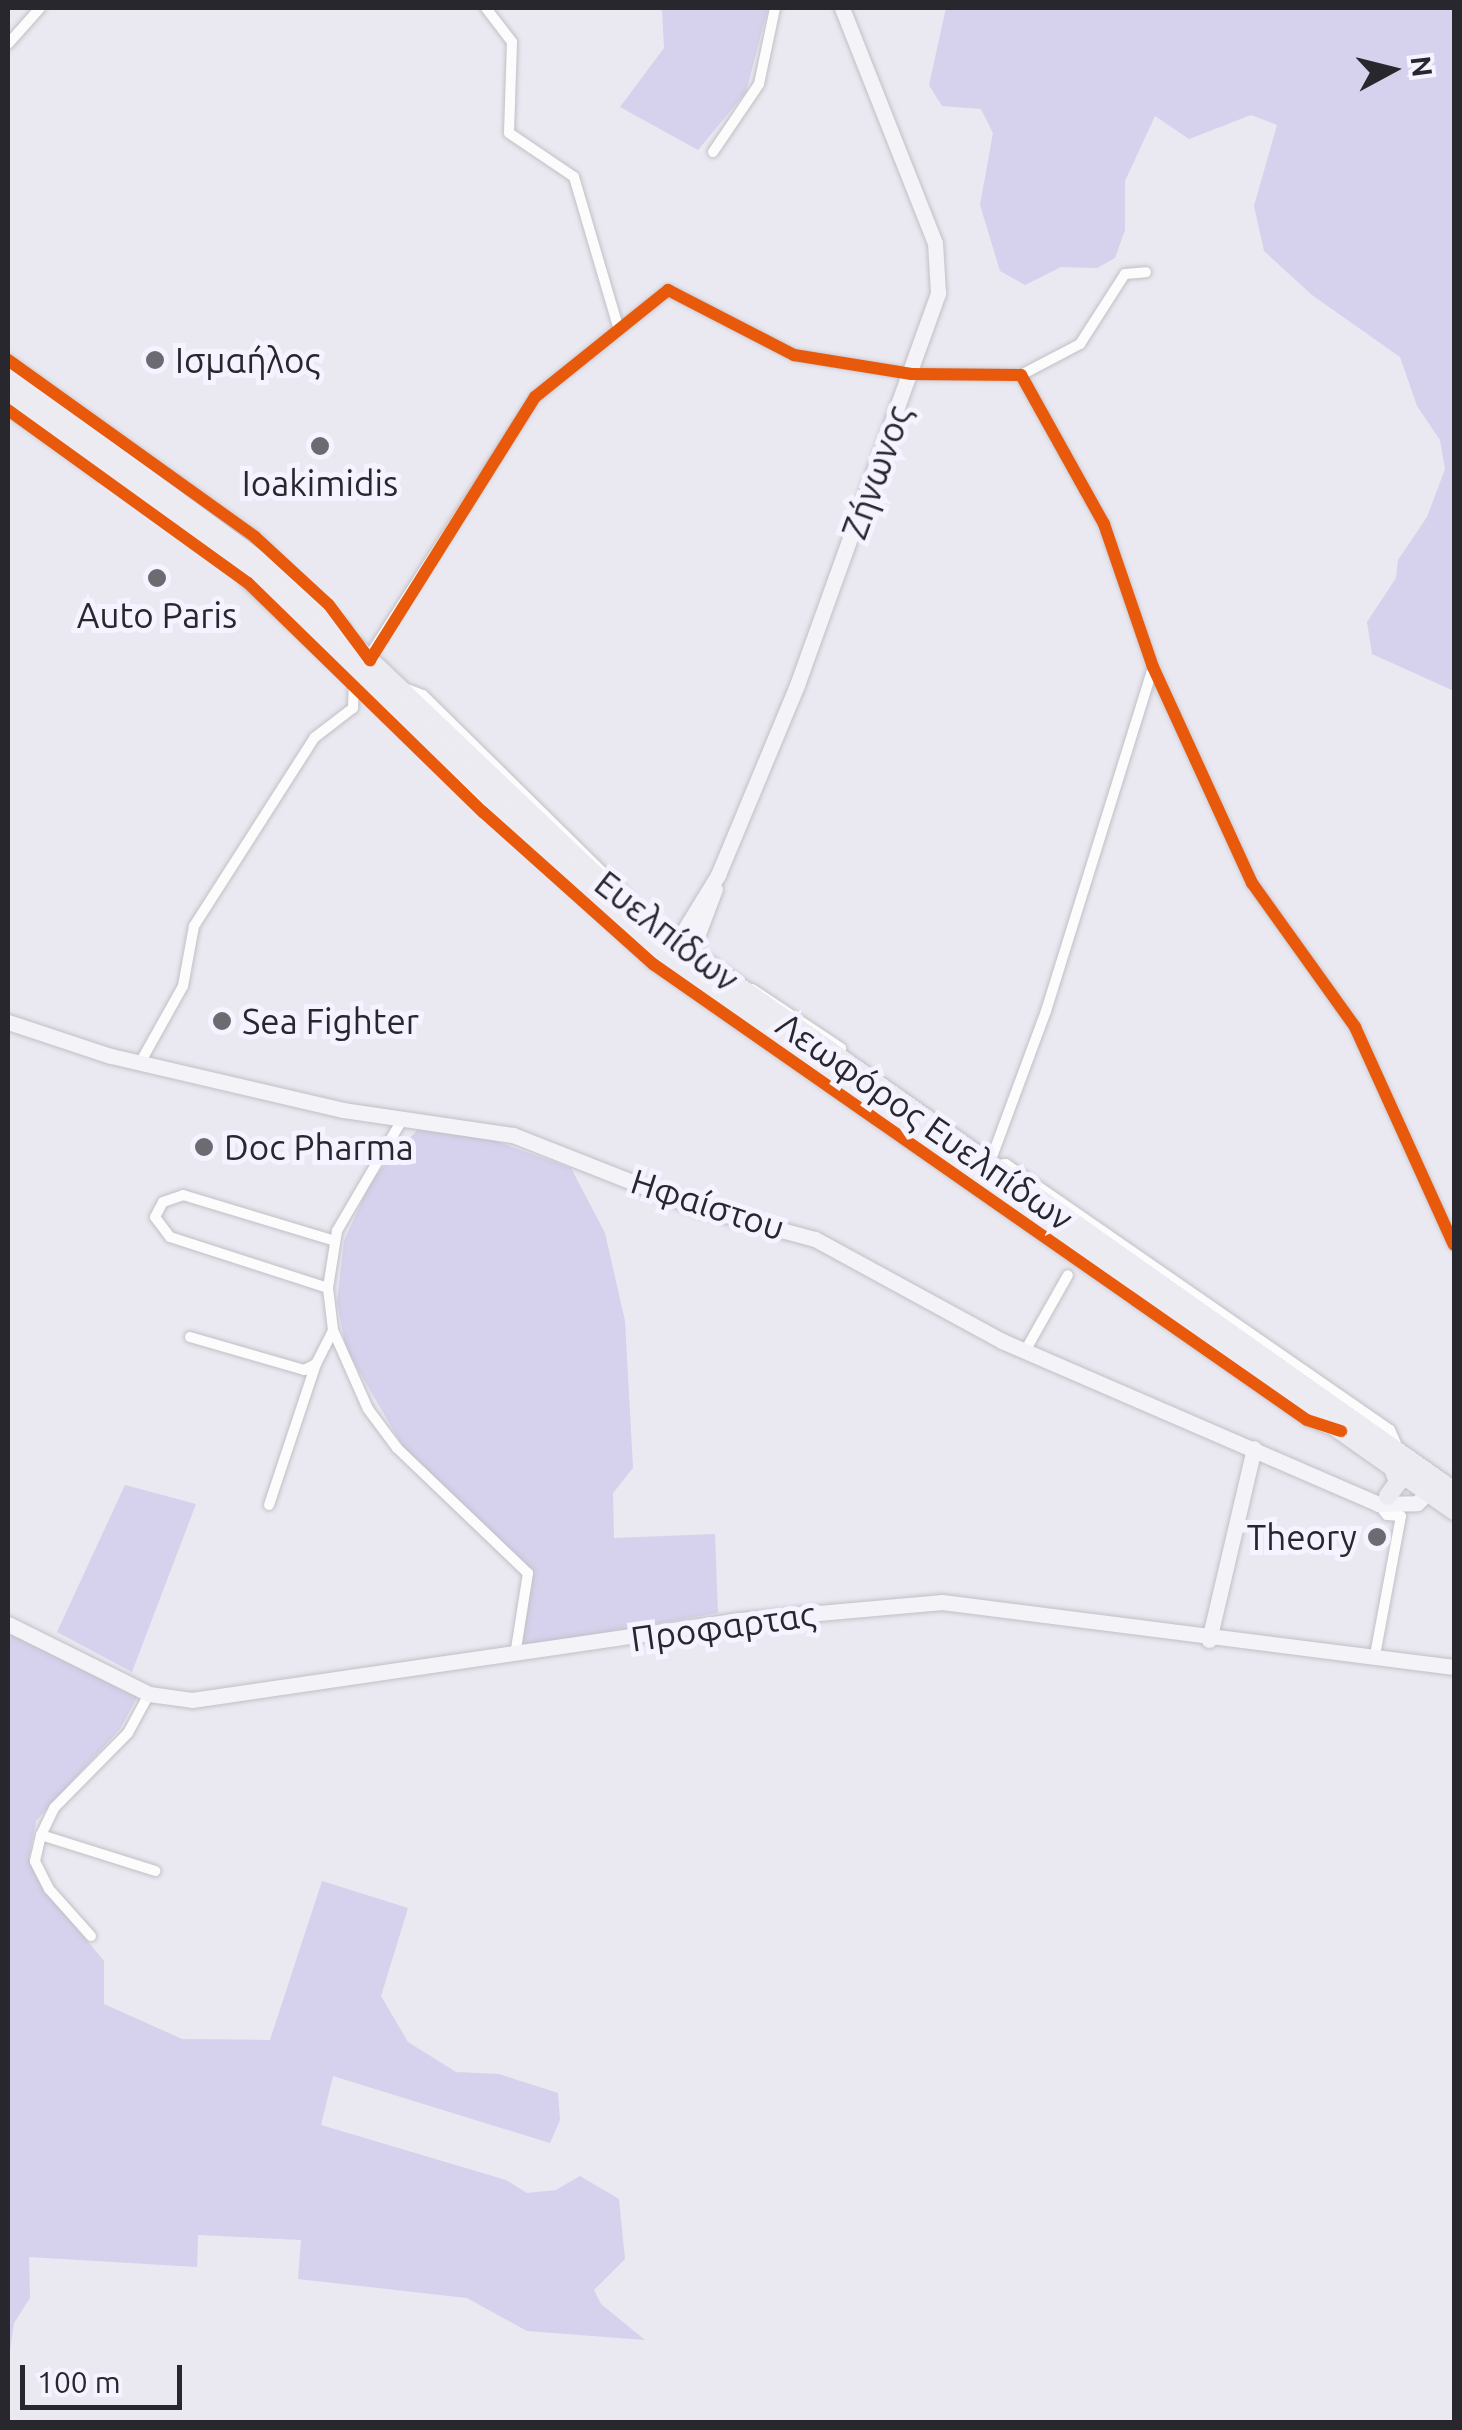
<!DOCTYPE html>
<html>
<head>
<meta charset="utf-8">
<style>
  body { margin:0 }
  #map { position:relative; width:1462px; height:2430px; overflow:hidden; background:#eae8f0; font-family:Ubuntu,sans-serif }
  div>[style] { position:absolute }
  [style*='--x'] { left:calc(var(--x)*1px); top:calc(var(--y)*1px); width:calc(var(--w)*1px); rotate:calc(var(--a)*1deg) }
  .green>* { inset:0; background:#d6d1ec }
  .roads { filter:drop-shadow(0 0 2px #c1c0c6) drop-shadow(0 0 2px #c1c0c6) }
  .street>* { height:10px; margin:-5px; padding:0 5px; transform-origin:5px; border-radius:5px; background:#fcfcfd }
  .secondary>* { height:15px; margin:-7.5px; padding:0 7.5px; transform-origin:7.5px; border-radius:7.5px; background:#f4f3f8 }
  .primary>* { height:18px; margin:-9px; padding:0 9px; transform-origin:9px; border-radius:9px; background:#edebf2 }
  .cycleway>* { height:12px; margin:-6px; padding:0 6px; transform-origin:6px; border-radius:6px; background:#e8590c }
  .dots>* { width:28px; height:28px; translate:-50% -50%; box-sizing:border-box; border:5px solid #f4f3ff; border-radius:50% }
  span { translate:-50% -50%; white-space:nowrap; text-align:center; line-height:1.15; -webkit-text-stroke:10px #f4f3ff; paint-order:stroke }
  .poi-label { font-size:35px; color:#28272d }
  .left { translate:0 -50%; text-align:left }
  .right { translate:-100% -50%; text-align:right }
  .street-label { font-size:35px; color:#28272d }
  .frame { position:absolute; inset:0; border:10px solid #28272d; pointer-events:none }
  .north { position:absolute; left:1342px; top:20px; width:100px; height:100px; -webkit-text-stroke:8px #f4f3ff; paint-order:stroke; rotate:83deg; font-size:28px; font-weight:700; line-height:40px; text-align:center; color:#28272d }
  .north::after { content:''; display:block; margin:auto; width:35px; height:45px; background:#28272d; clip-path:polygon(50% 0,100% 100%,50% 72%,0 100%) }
  .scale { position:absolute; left:20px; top:2365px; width:162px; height:45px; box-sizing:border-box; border:5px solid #28272d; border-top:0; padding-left:12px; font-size:30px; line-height:35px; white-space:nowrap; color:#28272d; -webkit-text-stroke:8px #f4f3ff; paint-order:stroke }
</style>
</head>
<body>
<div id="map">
  <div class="green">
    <i style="clip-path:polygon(662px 8px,768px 8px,746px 92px,698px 150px,620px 107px,664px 48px)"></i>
    <i style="clip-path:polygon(946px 8px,1454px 8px,1454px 691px,1372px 654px,1367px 622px,1396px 578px,1398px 560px,1427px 517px,1445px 469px,1440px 440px,1417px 406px,1400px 357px,1312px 295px,1264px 251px,1254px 206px,1277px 125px,1251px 115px,1189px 139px,1155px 116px,1125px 181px,1125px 230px,1115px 258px,1097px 268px,1061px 267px,1025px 285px,1000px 271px,980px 205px,993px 133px,981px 109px,942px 106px,929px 85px)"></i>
    <i style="clip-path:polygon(420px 1127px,493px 1140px,571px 1168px,605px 1233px,625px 1321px,633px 1468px,613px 1493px,614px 1538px,715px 1534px,718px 1613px,522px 1647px,533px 1572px,405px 1450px,346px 1349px,337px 1302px,344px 1241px,372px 1179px)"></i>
    <i style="clip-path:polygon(125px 1485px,196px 1504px,132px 1672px,57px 1632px)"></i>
    <i style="clip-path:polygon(8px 1629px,139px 1694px,120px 1729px,36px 1821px,29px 1859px,49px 1895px,104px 1961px,104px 2004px,182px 2039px,270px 2040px,322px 1881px,408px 1908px,381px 1996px,408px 2042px,456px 2072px,499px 2074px,558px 2093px,560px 2120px,550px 2143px,333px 2076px,321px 2125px,506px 2180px,527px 2193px,556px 2190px,580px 2176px,619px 2199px,625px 2259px,594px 2290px,601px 2304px,645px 2340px,527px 2331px,467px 2298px,298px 2279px,301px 2240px,198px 2235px,197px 2267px,29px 2257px,30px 2298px,14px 2323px,8px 2364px)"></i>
  </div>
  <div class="roads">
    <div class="street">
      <i style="--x:486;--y:8;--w:43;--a:52.6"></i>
      <i style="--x:512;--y:42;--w:91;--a:91.9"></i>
      <i style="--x:509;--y:133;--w:78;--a:34.1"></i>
      <i style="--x:574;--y:177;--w:159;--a:73.6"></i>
      <i style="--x:8;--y:44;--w:48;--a:-48.4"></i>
      <i style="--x:713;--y:152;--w:82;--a:-55.9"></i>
      <i style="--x:759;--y:84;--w:78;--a:-78.1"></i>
      <i style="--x:8;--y:360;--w:304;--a:35.6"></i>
      <i style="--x:255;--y:537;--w:129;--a:45"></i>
      <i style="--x:1021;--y:375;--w:67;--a:-27.7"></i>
      <i style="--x:1080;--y:344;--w:83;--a:-57.3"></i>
      <i style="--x:1125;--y:274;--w:21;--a:-5"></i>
      <i style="--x:8;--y:410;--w:114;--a:35.4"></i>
      <i style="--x:244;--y:580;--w:561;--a:43.19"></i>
      <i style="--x:653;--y:964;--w:797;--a:34.89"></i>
      <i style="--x:1307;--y:1420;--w:24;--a:22"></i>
      <i style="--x:368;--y:658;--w:310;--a:-57.4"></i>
      <i style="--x:535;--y:397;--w:171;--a:-38.8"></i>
      <i style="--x:668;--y:290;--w:142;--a:27.3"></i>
      <i style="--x:794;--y:355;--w:119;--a:9.2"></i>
      <i style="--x:911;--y:374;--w:110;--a:0.5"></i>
      <i style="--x:1021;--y:375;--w:171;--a:60.9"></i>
      <i style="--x:1104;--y:524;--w:151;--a:71.1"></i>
      <i style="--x:1153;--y:667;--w:238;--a:65.4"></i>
      <i style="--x:1252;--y:883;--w:177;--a:54.4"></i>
      <i style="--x:1355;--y:1027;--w:239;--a:65.6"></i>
      <i style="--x:404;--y:688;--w:20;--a:20"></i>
      <i style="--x:423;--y:695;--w:292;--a:44.6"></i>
      <i style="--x:752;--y:989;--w:107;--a:33.5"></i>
      <i style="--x:140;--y:1063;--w:88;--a:-60.8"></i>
      <i style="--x:183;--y:986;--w:61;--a:-79.6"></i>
      <i style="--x:194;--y:926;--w:223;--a:-57.4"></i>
      <i style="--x:314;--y:738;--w:49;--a:-37.6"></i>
      <i style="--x:353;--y:708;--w:24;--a:-88"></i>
      <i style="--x:402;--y:1120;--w:129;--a:120.4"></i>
      <i style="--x:337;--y:1231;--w:58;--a:99"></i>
      <i style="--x:328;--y:1288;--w:42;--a:83.2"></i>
      <i style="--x:333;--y:1330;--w:86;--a:66.1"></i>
      <i style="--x:368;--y:1409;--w:49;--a:53.4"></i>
      <i style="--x:397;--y:1448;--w:181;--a:43.7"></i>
      <i style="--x:528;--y:1573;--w:83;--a:99"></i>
      <i style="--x:989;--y:1165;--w:164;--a:-69.7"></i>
      <i style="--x:1046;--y:1011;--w:360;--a:-72.7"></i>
      <i style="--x:995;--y:1165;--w:11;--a:-5"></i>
      <i style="--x:1006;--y:1164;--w:467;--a:34.7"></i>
      <i style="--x:1390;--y:1430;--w:24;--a:66"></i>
      <i style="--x:328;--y:1288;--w:166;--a:-162.1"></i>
      <i style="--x:170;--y:1237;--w:25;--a:-127"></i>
      <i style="--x:155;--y:1217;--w:17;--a:-62"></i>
      <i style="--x:163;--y:1202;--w:21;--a:-19"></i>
      <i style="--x:183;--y:1195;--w:159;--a:16.8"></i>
      <i style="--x:190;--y:1337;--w:119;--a:16.1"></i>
      <i style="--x:304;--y:1370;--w:13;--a:-27"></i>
      <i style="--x:316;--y:1364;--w:37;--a:-63"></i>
      <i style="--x:1025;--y:1351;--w:87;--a:-60.5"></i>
      <i style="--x:269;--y:1505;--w:149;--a:-71.6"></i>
      <i style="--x:1375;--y:1655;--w:141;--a:-79.4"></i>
      <i style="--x:1401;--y:1516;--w:14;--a:-176"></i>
      <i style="--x:1387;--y:1515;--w:14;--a:-129"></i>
      <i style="--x:41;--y:1835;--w:120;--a:17.5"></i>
      <i style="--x:91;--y:1936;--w:63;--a:-131.8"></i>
      <i style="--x:49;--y:1889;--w:31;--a:-117"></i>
      <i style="--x:35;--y:1861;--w:27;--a:-77"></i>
      <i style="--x:41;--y:1835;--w:30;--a:-64"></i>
      <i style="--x:54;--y:1808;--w:105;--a:-45.4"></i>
      <i style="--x:128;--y:1733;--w:44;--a:-61.7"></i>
    </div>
    <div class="secondary">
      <i style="--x:672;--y:950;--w:88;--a:-58.5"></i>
      <i style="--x:718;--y:875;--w:206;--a:-67.4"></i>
      <i style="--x:797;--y:685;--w:417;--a:-70.2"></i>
      <i style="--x:938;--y:293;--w:50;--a:-93.4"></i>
      <i style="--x:935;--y:243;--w:253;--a:-111.6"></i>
      <i style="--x:688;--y:960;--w:76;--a:-69.2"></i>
      <i style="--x:8;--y:1022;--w:108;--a:18.3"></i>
      <i style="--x:111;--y:1056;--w:238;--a:13.1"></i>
      <i style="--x:343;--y:1110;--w:172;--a:8.4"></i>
      <i style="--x:513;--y:1135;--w:197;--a:21.5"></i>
      <i style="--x:696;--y:1207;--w:123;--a:15.1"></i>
      <i style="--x:815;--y:1239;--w:213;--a:28.6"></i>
      <i style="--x:1002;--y:1341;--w:410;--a:23.4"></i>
      <i style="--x:1378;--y:1504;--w:39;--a:-1"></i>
      <i style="--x:1417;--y:1503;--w:23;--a:-43"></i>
      <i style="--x:8;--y:1624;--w:157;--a:26.4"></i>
      <i style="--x:149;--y:1694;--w:43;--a:7.9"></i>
      <i style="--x:192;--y:1700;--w:554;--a:-8.31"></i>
      <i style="--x:740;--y:1620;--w:203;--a:-5.1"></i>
      <i style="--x:942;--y:1602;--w:516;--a:7.24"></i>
      <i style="--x:1209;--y:1640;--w:197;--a:-76.8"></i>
    </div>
    <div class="primary">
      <i style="--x:8;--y:376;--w:348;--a:36.3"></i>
      <i style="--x:288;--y:582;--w:483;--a:43.6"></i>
      <i style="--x:638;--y:915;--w:999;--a:35.22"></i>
      <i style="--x:8;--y:397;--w:333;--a:36.2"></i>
      <i style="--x:277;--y:594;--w:485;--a:43.6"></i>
      <i style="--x:628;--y:928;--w:1011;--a:35.21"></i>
      <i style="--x:1388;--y:1496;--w:17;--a:-54"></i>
      <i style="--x:1398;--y:1482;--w:15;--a:-110"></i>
    </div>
  </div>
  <div class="cycleway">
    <i style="--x:8;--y:360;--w:304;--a:35.6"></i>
    <i style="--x:255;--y:537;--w:100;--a:42.6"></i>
    <i style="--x:329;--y:605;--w:69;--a:53.3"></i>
    <i style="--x:370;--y:660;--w:310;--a:-57.9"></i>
    <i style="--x:535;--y:397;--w:171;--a:-38.8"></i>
    <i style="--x:668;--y:290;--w:142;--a:27.3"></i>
    <i style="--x:794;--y:355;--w:119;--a:9.2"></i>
    <i style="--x:911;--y:374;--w:110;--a:0.5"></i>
    <i style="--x:1021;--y:375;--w:171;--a:60.9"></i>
    <i style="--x:1104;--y:524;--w:151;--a:71.1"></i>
    <i style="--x:1153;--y:667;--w:238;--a:65.4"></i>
    <i style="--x:1252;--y:883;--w:177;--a:54.4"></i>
    <i style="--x:1355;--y:1027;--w:239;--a:65.6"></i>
    <i style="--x:8;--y:410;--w:296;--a:35.8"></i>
    <i style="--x:248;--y:583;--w:328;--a:44.3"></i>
    <i style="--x:483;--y:812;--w:228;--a:41.8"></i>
    <i style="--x:653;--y:964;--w:797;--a:34.89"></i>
    <i style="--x:1307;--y:1420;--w:36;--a:18"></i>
  </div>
  <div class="dots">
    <i style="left:155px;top:360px;background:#6c6b71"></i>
    <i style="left:320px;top:446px;background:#6c6b71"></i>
    <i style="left:157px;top:578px;background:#6c6b71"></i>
    <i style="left:222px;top:1021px;background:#6c6b71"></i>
    <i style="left:204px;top:1147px;background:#6c6b71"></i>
    <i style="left:1377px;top:1537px;background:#6c6b71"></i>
  </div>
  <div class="poi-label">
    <span class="left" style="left:175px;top:360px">Ισμαήλος</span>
    <span style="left:320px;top:483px">Ioakimidis</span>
    <span style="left:157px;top:615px">Auto Paris</span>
    <span class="left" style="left:242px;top:1021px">Sea Fighter</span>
    <span class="left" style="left:224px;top:1147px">Doc Pharma</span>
    <span class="right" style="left:1357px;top:1537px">Theory</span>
  </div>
  <div class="street-label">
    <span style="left:876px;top:472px;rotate:-70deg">Ζήνωνος</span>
    <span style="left:667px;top:931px;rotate:38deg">Ευελπίδων</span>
    <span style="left:925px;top:1121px;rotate:35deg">Λεωφόρος Ευελπίδων</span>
    <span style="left:708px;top:1204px;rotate:18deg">Ηφαίστου</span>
    <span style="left:723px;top:1626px;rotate:-8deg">Προφαρτας</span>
  </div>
  <div class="frame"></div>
  <div class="north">N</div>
  <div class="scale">100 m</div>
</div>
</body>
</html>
